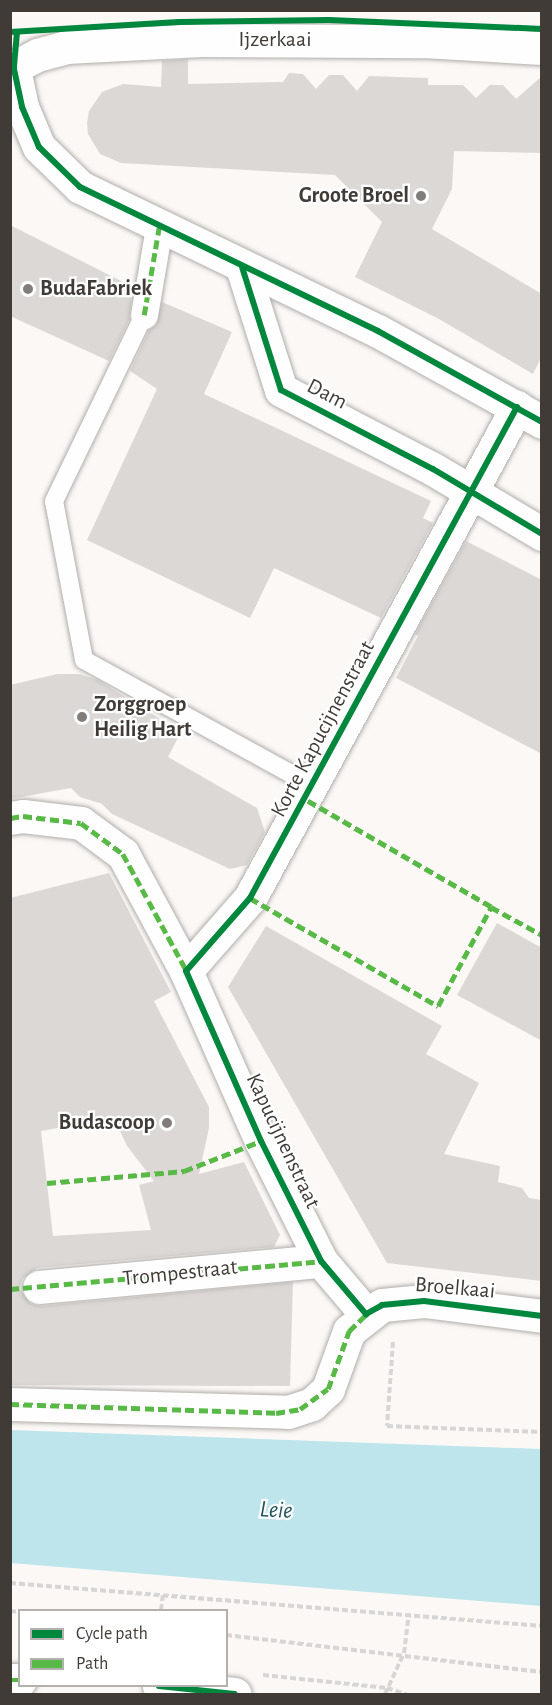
<!DOCTYPE html>
<html>
<head>
<meta charset="utf-8">
<style>
  body { margin:0 }
  #map { position:relative; width:552px; height:1705px; overflow:hidden; background:#fbf8f6; font-family:"Alegreya Sans",sans-serif }
  div>[style] { position:absolute }
  [style*='--x'] { left:calc(var(--x)*1px); top:calc(var(--y)*1px); width:calc(var(--w)*1px); rotate:calc(var(--a)*1deg) }
  .water>* { inset:0; background:#bde5eb }
  .building>* { inset:0; background:#dcd8d6 }
  .path>* { height:4px; margin-top:-2px; transform-origin:0; background:repeating-linear-gradient(90deg,#d8d6d4 0 6px,transparent 0 9px) }
  .roads { filter:drop-shadow(0 0 2px #b0adaa) drop-shadow(0 0 2px #b0adaa) }
  .service>* { height:18px; margin:-9px; padding:0 9px; transform-origin:9px; border-radius:9px; background:#fefefe }
  .pedestrian>* { height:27px; margin:-13.5px; padding:0 13.5px; transform-origin:13.5px; border-radius:13.5px; background:#fefefe }
  .minor>* { height:33px; margin:-16.5px; padding:0 16.5px; transform-origin:16.5px; border-radius:16.5px; background:#fefefe }
  .quiet>* { height:4.5px; margin-top:-2.25px; transform-origin:0; background:repeating-linear-gradient(90deg,#58b947 0 9px,transparent 0 13.5px) }
  .cycleway>* { height:6px; margin:-3px; padding:0 3px; transform-origin:3px; border-radius:3px; background:#00873e }
  .dots>* { width:16px; height:16px; translate:-50% -50%; box-sizing:border-box; border:3px solid #fff; border-radius:50% }
  span { translate:-50% -50%; white-space:nowrap; text-align:center; line-height:1.15; -webkit-text-stroke:4.5px #fff; paint-order:stroke }
  .street-label { font-size:22px; color:#403b37 }
  .poi-label { font-size:22px; color:#403b37; font-weight:700 }
  .right { translate:-100% -50%; text-align:right }
  .left { translate:0 -50%; text-align:left }
  .water-label { font-size:24px; color:#22545c; font-style:italic }
  .frame { position:absolute; inset:0; border:12px solid #403b37; pointer-events:none }
  .legend { position:absolute; left:18px; top:1609px; width:210px; height:78px; box-sizing:border-box; background:#fff; border:2px solid #b3b1af; margin:0; padding:8px 10px; list-style:none; font-size:18px; color:#403b37 }
  .legend li { display:flex; align-items:center; gap:12px; height:30px }
  .legend b { width:30px; border:2px solid #b3b1af }
</style>
</head>
<body>
<div id="map">
  <div class="water">
    <i style="clip-path:polygon(11px 1430px,541px 1449px,541px 1606px,11px 1563px)"></i>
  </div>
  <div class="building">
    <i style="clip-path:polygon(188px 59px,188px 84px,283px 82px,289px 73px,303px 74px,316px 89px,329px 75px,343px 75px,357px 91px,369px 76px,428px 78px,428px 85px,463px 85px,476px 98px,490px 85px,503px 85px,516px 99px,542px 76px,542px 153px,454px 151px,452px 189px,432px 229px,542px 294px,542px 356px,533px 374px,439px 319px,355px 277px,382px 222px,335px 175px,121px 163px,100px 154px,88px 134px,87px 123px,89px 111px,102px 92px,123px 84px,161px 87px,162px 61px)"></i>
    <i style="clip-path:polygon(10px 225px,133px 287px,129px 320px,109px 361px,10px 316px)"></i>
    <i style="clip-path:polygon(162px 302px,232px 332px,204px 394px,431px 501px,423px 518px,433px 523px,381px 618px,274px 568px,250px 618px,87px 540px,157px 389px,130px 371px,149px 330px,156px 325px)"></i>
    <i style="clip-path:polygon(466px 541px,542px 580px,542px 754px,396px 678px,418px 636px,415px 634px)"></i>
    <i style="clip-path:polygon(57px 674px,79px 674px,98px 680px,181px 732px,168px 757px,257px 808px,265px 832px,247px 865px,230px 869px,112px 814px,102px 804px,80px 797px,71px 788px,10px 799px,10px 685px)"></i>
    <i style="clip-path:polygon(evenodd,109px 873px,171px 992px,154px 1001px,209px 1107px,209px 1128px,199px 1174px,244px 1162px,280px 1235px,274px 1247px,37px 1268px,22px 1279px,20px 1289px,31px 1304px,41px 1306px,293px 1282px,290px 1386px,10px 1385px,10px 898px,109px 873px,114px 1118px,127px 1146px,154px 1181px,139px 1185px,151px 1230px,53px 1236px,41px 1131px,114px 1118px)"></i>
    <i style="clip-path:polygon(497px 923px,542px 948px,542px 1041px,457px 995px)"></i>
    <i style="clip-path:polygon(266px 926px,442px 1026px,426px 1054px,479px 1083px,444px 1154px,500px 1166px,498px 1182px,522px 1188px,529px 1198px,542px 1200px,542px 1281px,387px 1263px,228px 987px)"></i>
  </div>
  <div class="path">
    <i style="--x:393;--y:1342;--w:84;--a:94.1"></i>
    <i style="--x:387;--y:1426;--w:155;--a:2.2"></i>
    <i style="--x:10;--y:1583;--w:534;--a:4.62"></i>
    <i style="--x:161;--y:1610;--w:17;--a:-83"></i>
    <i style="--x:10;--y:1611;--w:10;--a:6"></i>
    <i style="--x:226;--y:1635;--w:318;--a:6.7"></i>
    <i style="--x:263;--y:1675;--w:125;--a:6"></i>
    <i style="--x:387;--y:1688;--w:20;--a:18"></i>
    <i style="--x:385;--y:1694;--w:45;--a:-65.1"></i>
    <i style="--x:404;--y:1653;--w:40;--a:-82.9"></i>
  </div>
  <div class="roads">
    <div class="service">
      <i style="--x:144;--y:315;--w:207;--a:115.8"></i>
      <i style="--x:54;--y:501;--w:162;--a:79.3"></i>
      <i style="--x:84;--y:660;--w:261;--a:28.8"></i>
    </div>
    <div class="pedestrian">
      <i style="--x:144;--y:315;--w:89;--a:-80.3"></i>
    </div>
    <div class="minor">
      <i style="--x:10;--y:69;--w:30;--a:-27"></i>
      <i style="--x:37;--y:55;--w:30;--a:-15"></i>
      <i style="--x:66;--y:47;--w:135;--a:-3"></i>
      <i style="--x:201;--y:40;--w:222;--a:0.3"></i>
      <i style="--x:423;--y:41;--w:119;--a:3.4"></i>
      <i style="--x:14;--y:69;--w:39;--a:78"></i>
      <i style="--x:22;--y:107;--w:43;--a:67"></i>
      <i style="--x:39;--y:147;--w:57;--a:44.3"></i>
      <i style="--x:80;--y:187;--w:331;--a:25.8"></i>
      <i style="--x:378;--y:331;--w:188;--a:29"></i>
      <i style="--x:242;--y:267;--w:129;--a:72.4"></i>
      <i style="--x:281;--y:390;--w:171;--a:27.5"></i>
      <i style="--x:433;--y:469;--w:127;--a:30.8"></i>
      <i style="--x:10;--y:818;--w:13;--a:-9"></i>
      <i style="--x:23;--y:816;--w:58;--a:6.9"></i>
      <i style="--x:81;--y:823;--w:52;--a:36.4"></i>
      <i style="--x:123;--y:854;--w:133;--a:61.7"></i>
      <i style="--x:186;--y:971;--w:186;--a:66.2"></i>
      <i style="--x:261;--y:1141;--w:134;--a:63.4"></i>
      <i style="--x:321;--y:1261;--w:70;--a:49.7"></i>
      <i style="--x:186;--y:971;--w:97;--a:-48.8"></i>
      <i style="--x:250;--y:898;--w:559;--a:-61.46"></i>
      <i style="--x:39;--y:1287;--w:283;--a:-5.3"></i>
      <i style="--x:10;--y:1404;--w:278;--a:1.6"></i>
      <i style="--x:288;--y:1412;--w:25;--a:-18"></i>
      <i style="--x:312;--y:1404;--w:22;--a:-43"></i>
      <i style="--x:328;--y:1389;--w:62;--a:-70.1"></i>
      <i style="--x:349;--y:1331;--w:42;--a:-38.2"></i>
      <i style="--x:382;--y:1305;--w:42;--a:-5.4"></i>
      <i style="--x:424;--y:1301;--w:119;--a:7.2"></i>
      <i style="--x:10;--y:1680;--w:10;--a:0"></i>
      <i style="--x:159;--y:1686;--w:76;--a:6"></i>
    </div>
  </div>
  <div class="quiet">
    <i style="--x:144;--y:315;--w:89;--a:-80.3"></i>
    <i style="--x:10;--y:818;--w:13;--a:-9"></i>
    <i style="--x:23;--y:816;--w:58;--a:6.9"></i>
    <i style="--x:81;--y:823;--w:52;--a:36.4"></i>
    <i style="--x:123;--y:854;--w:136;--a:61.4"></i>
    <i style="--x:250;--y:898;--w:217;--a:29.9"></i>
    <i style="--x:438;--y:1006;--w:112;--a:-61.8"></i>
    <i style="--x:491;--y:907;--w:214;--a:-150"></i>
    <i style="--x:491;--y:907;--w:58;--a:28.8"></i>
    <i style="--x:47;--y:1183;--w:138;--a:-5"></i>
    <i style="--x:184;--y:1171;--w:83;--a:-21.3"></i>
    <i style="--x:10;--y:1289;--w:312;--a:-5.1"></i>
    <i style="--x:10;--y:1404;--w:266;--a:1.9"></i>
    <i style="--x:276;--y:1413;--w:24;--a:-9"></i>
    <i style="--x:300;--y:1409;--w:34;--a:-36"></i>
    <i style="--x:328;--y:1389;--w:62;--a:-70.1"></i>
    <i style="--x:349;--y:1331;--w:28;--a:-44"></i>
    <i style="--x:10;--y:1680;--w:10;--a:0"></i>
  </div>
  <div class="cycleway">
    <i style="--x:10;--y:32;--w:169;--a:-3.4"></i>
    <i style="--x:179;--y:22;--w:150;--a:-0.8"></i>
    <i style="--x:329;--y:20;--w:213;--a:2.4"></i>
    <i style="--x:17;--y:32;--w:37;--a:95"></i>
    <i style="--x:14;--y:69;--w:39;--a:78"></i>
    <i style="--x:22;--y:107;--w:43;--a:67"></i>
    <i style="--x:39;--y:147;--w:57;--a:44.3"></i>
    <i style="--x:80;--y:187;--w:331;--a:25.8"></i>
    <i style="--x:378;--y:331;--w:188;--a:29"></i>
    <i style="--x:242;--y:267;--w:129;--a:72.4"></i>
    <i style="--x:281;--y:390;--w:171;--a:27.5"></i>
    <i style="--x:433;--y:469;--w:127;--a:30.8"></i>
    <i style="--x:517;--y:407;--w:559;--a:118.54"></i>
    <i style="--x:250;--y:898;--w:97;--a:131.2"></i>
    <i style="--x:186;--y:971;--w:186;--a:66.2"></i>
    <i style="--x:261;--y:1141;--w:134;--a:63.4"></i>
    <i style="--x:321;--y:1261;--w:70;--a:49.7"></i>
    <i style="--x:366;--y:1314;--w:18;--a:-29"></i>
    <i style="--x:382;--y:1305;--w:42;--a:-5.4"></i>
    <i style="--x:424;--y:1301;--w:119;--a:7.2"></i>
    <i style="--x:159;--y:1686;--w:76;--a:6"></i>
  </div>
  <div class="dots">
    <i style="left:421px;top:196px;background:#817d7a"></i>
    <i style="left:28px;top:289px;background:#817d7a"></i>
    <i style="left:82px;top:717px;background:#817d7a"></i>
    <i style="left:167px;top:1123px;background:#817d7a"></i>
  </div>
  <div class="street-label">
    <span style="left:275px;top:40px">Ijzerkaai</span>
    <span style="left:327px;top:394px;rotate:27deg">Dam</span>
    <span style="left:323px;top:729px;rotate:-62deg">Korte Kapucijnenstraat</span>
    <span style="left:283px;top:1141px;rotate:65deg">Kapucijnenstraat</span>
    <span style="left:180px;top:1273px;rotate:-6deg">Trompestraat</span>
    <span style="left:455px;top:1288px;rotate:5deg">Broelkaai</span>
  </div>
  <div class="poi-label">
    <span class="right" style="left:409px;top:196px">Groote Broel</span>
    <span class="left" style="left:40px;top:289px">BudaFabriek</span>
    <span class="left" style="left:94px;top:717px">Zorggroep<br>Heilig Hart</span>
    <span class="right" style="left:155px;top:1123px">Budascoop</span>
  </div>
  <div class="water-label">
    <span style="left:276px;top:1511px;rotate:3deg">Leie</span>
  </div>
  <div class="frame"></div>
  <ul class="legend">
  <li><b style="height:8px;background:#00873e"></b>Cycle path</li>
  <li><b style="height:8px;background:#58b947"></b>Path</li>
  </ul>
</div>
</body>
</html>
